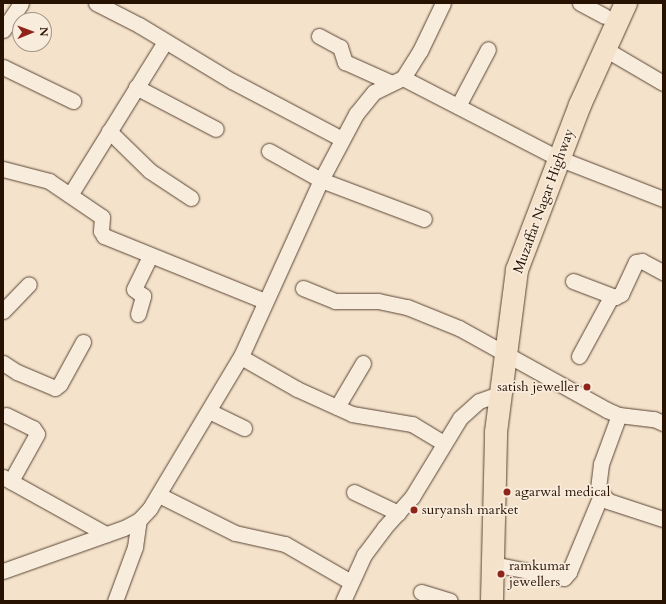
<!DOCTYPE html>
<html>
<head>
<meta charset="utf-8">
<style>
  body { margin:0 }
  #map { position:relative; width:666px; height:604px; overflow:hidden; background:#f4e2cb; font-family:Cardo,serif }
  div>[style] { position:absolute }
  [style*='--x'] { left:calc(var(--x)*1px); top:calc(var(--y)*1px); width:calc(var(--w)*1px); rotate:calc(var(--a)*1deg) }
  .roads { filter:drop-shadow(0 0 1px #5a4533) drop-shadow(0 0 1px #5a4533) }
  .minor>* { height:15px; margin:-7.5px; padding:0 7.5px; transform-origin:7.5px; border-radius:7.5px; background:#f8ecdd }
  .primary>* { height:22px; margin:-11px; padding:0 11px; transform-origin:11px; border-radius:11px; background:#f4e2cb }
  .dots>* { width:11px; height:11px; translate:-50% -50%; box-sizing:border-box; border:2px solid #f8ecdd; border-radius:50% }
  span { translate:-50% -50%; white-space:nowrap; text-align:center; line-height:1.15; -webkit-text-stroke:3.5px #f8ecdd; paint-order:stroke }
  .street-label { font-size:14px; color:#271100 }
  .poi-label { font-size:14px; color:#271100 }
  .right { translate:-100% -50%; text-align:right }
  .left { translate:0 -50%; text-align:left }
  .frame { position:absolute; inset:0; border:4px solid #271100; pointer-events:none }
  .north { position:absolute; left:12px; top:12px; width:40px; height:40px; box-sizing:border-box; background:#f8ecdd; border:1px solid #a49485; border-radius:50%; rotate:89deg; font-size:11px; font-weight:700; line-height:16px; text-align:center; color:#271100 }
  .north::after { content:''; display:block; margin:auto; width:14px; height:18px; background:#8f2418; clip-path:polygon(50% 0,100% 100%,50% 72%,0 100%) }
</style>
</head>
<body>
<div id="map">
  <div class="roads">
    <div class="minor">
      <i style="--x:96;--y:3;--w:48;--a:27.1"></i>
      <i style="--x:139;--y:25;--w:109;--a:31.1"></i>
      <i style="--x:232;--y:81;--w:124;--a:27.8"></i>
      <i style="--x:580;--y:3;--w:27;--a:28"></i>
      <i style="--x:3;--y:30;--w:32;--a:-56"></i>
      <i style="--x:319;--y:36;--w:24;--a:28"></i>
      <i style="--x:340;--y:47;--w:16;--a:72"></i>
      <i style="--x:345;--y:62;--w:51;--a:24.1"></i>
      <i style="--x:605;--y:49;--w:67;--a:30.4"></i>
      <i style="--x:3;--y:67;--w:78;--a:25.9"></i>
      <i style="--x:403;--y:78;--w:32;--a:-58"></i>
      <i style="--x:420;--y:51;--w:53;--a:-64.4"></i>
      <i style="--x:136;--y:87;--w:90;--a:27.7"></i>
      <i style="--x:458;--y:106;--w:64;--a:-62.2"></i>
      <i style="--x:109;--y:131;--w:57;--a:44.3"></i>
      <i style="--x:150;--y:171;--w:49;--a:33.4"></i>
      <i style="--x:269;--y:151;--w:60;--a:29.1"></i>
      <i style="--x:321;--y:180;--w:110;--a:20.7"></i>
      <i style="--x:3;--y:169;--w:48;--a:14.6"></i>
      <i style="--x:49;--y:181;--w:64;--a:34.2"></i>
      <i style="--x:102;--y:217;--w:14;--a:94"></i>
      <i style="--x:101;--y:231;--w:6;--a:59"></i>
      <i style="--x:104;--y:236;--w:174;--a:22"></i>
      <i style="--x:70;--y:195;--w:180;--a:-58.2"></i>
      <i style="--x:573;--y:281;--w:45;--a:20.9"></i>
      <i style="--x:615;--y:297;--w:7;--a:-27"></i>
      <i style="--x:621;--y:294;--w:35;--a:-65"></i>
      <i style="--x:636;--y:262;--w:6;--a:-9"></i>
      <i style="--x:642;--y:261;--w:24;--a:28"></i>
      <i style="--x:303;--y:288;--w:35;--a:22"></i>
      <i style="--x:335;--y:301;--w:43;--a:0"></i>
      <i style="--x:378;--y:301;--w:30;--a:12"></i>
      <i style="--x:407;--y:307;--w:56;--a:22"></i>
      <i style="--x:459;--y:328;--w:169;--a:29"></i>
      <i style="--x:607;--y:410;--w:13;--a:23"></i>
      <i style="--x:619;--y:415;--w:35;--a:7"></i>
      <i style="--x:654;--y:419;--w:10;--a:24"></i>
      <i style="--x:3;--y:311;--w:37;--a:-46"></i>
      <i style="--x:138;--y:314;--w:19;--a:-74"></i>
      <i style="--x:143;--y:296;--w:11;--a:-142"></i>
      <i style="--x:134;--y:289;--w:37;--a:-64"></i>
      <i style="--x:579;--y:356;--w:67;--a:-61.5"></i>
      <i style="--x:241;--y:357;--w:64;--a:29.7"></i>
      <i style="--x:297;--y:389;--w:60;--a:24.4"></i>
      <i style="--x:352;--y:414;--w:61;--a:9.5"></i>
      <i style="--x:412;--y:424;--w:37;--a:31"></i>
      <i style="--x:3;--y:363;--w:17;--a:33"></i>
      <i style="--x:17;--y:372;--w:41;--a:22.8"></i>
      <i style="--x:55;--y:388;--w:6;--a:-39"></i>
      <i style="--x:60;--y:384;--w:48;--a:-61.3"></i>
      <i style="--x:337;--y:407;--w:51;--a:-59.4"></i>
      <i style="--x:209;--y:411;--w:39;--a:26"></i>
      <i style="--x:6;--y:415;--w:30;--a:26"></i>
      <i style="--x:33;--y:428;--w:7;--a:56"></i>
      <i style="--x:37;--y:434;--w:54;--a:119"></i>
      <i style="--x:619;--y:415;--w:52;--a:110.2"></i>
      <i style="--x:601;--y:464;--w:25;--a:97"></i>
      <i style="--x:598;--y:489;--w:16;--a:50"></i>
      <i style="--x:608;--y:501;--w:58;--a:18.1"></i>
      <i style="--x:3;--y:477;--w:118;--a:29"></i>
      <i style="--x:354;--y:492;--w:49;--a:25.5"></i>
      <i style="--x:159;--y:495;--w:85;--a:26.6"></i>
      <i style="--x:235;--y:533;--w:51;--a:12.4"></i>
      <i style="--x:285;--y:544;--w:76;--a:29.9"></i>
      <i style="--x:493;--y:564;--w:72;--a:11.2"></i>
      <i style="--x:564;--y:578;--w:8;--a:-50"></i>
      <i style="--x:569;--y:572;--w:83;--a:-67.4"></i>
      <i style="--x:3;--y:571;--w:128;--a:-19.6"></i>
      <i style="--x:124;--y:528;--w:17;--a:-28"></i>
      <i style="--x:139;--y:520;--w:16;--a:-47"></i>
      <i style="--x:150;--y:508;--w:179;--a:-59.1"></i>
      <i style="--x:242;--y:354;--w:191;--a:-65.6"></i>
      <i style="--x:321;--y:180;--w:75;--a:-62.1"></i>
      <i style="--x:356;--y:114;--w:28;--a:-51"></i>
      <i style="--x:374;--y:92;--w:32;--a:-26"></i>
      <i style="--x:403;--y:78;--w:174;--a:27.3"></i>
      <i style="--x:558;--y:158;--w:113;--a:21.3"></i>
      <i style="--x:421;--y:592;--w:30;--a:17"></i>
      <i style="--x:115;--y:601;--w:58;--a:-69.7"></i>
      <i style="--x:135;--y:547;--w:27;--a:-82"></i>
      <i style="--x:343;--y:601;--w:51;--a:-65.5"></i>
      <i style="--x:364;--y:555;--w:34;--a:-53"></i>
      <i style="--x:384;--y:528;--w:42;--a:-47.9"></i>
      <i style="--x:412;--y:497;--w:92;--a:-58.7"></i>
      <i style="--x:460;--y:418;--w:25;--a:-42"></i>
      <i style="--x:479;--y:401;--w:21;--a:-19"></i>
    </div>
    <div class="primary">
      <i style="--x:492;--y:601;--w:169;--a:-88.6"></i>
      <i style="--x:496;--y:432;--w:163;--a:-82.6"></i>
      <i style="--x:517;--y:270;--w:177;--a:-69.1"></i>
      <i style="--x:580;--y:105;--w:112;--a:-65.7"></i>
    </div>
  </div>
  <div class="dots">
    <i style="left:587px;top:387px;background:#8f2418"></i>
    <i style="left:507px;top:492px;background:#8f2418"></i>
    <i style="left:414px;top:510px;background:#8f2418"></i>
    <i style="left:501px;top:574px;background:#8f2418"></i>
  </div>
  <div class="street-label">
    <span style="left:544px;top:201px;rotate:-70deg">Muzaffar Nagar Highway</span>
  </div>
  <div class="poi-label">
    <span class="right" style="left:579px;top:387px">satish jeweller</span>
    <span class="left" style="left:515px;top:492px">agarwal medical</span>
    <span class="left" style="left:422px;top:510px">suryansh market</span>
    <span class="left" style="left:509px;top:574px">ramkumar<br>jewellers</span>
  </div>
  <div class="frame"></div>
  <div class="north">N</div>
</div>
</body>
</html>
